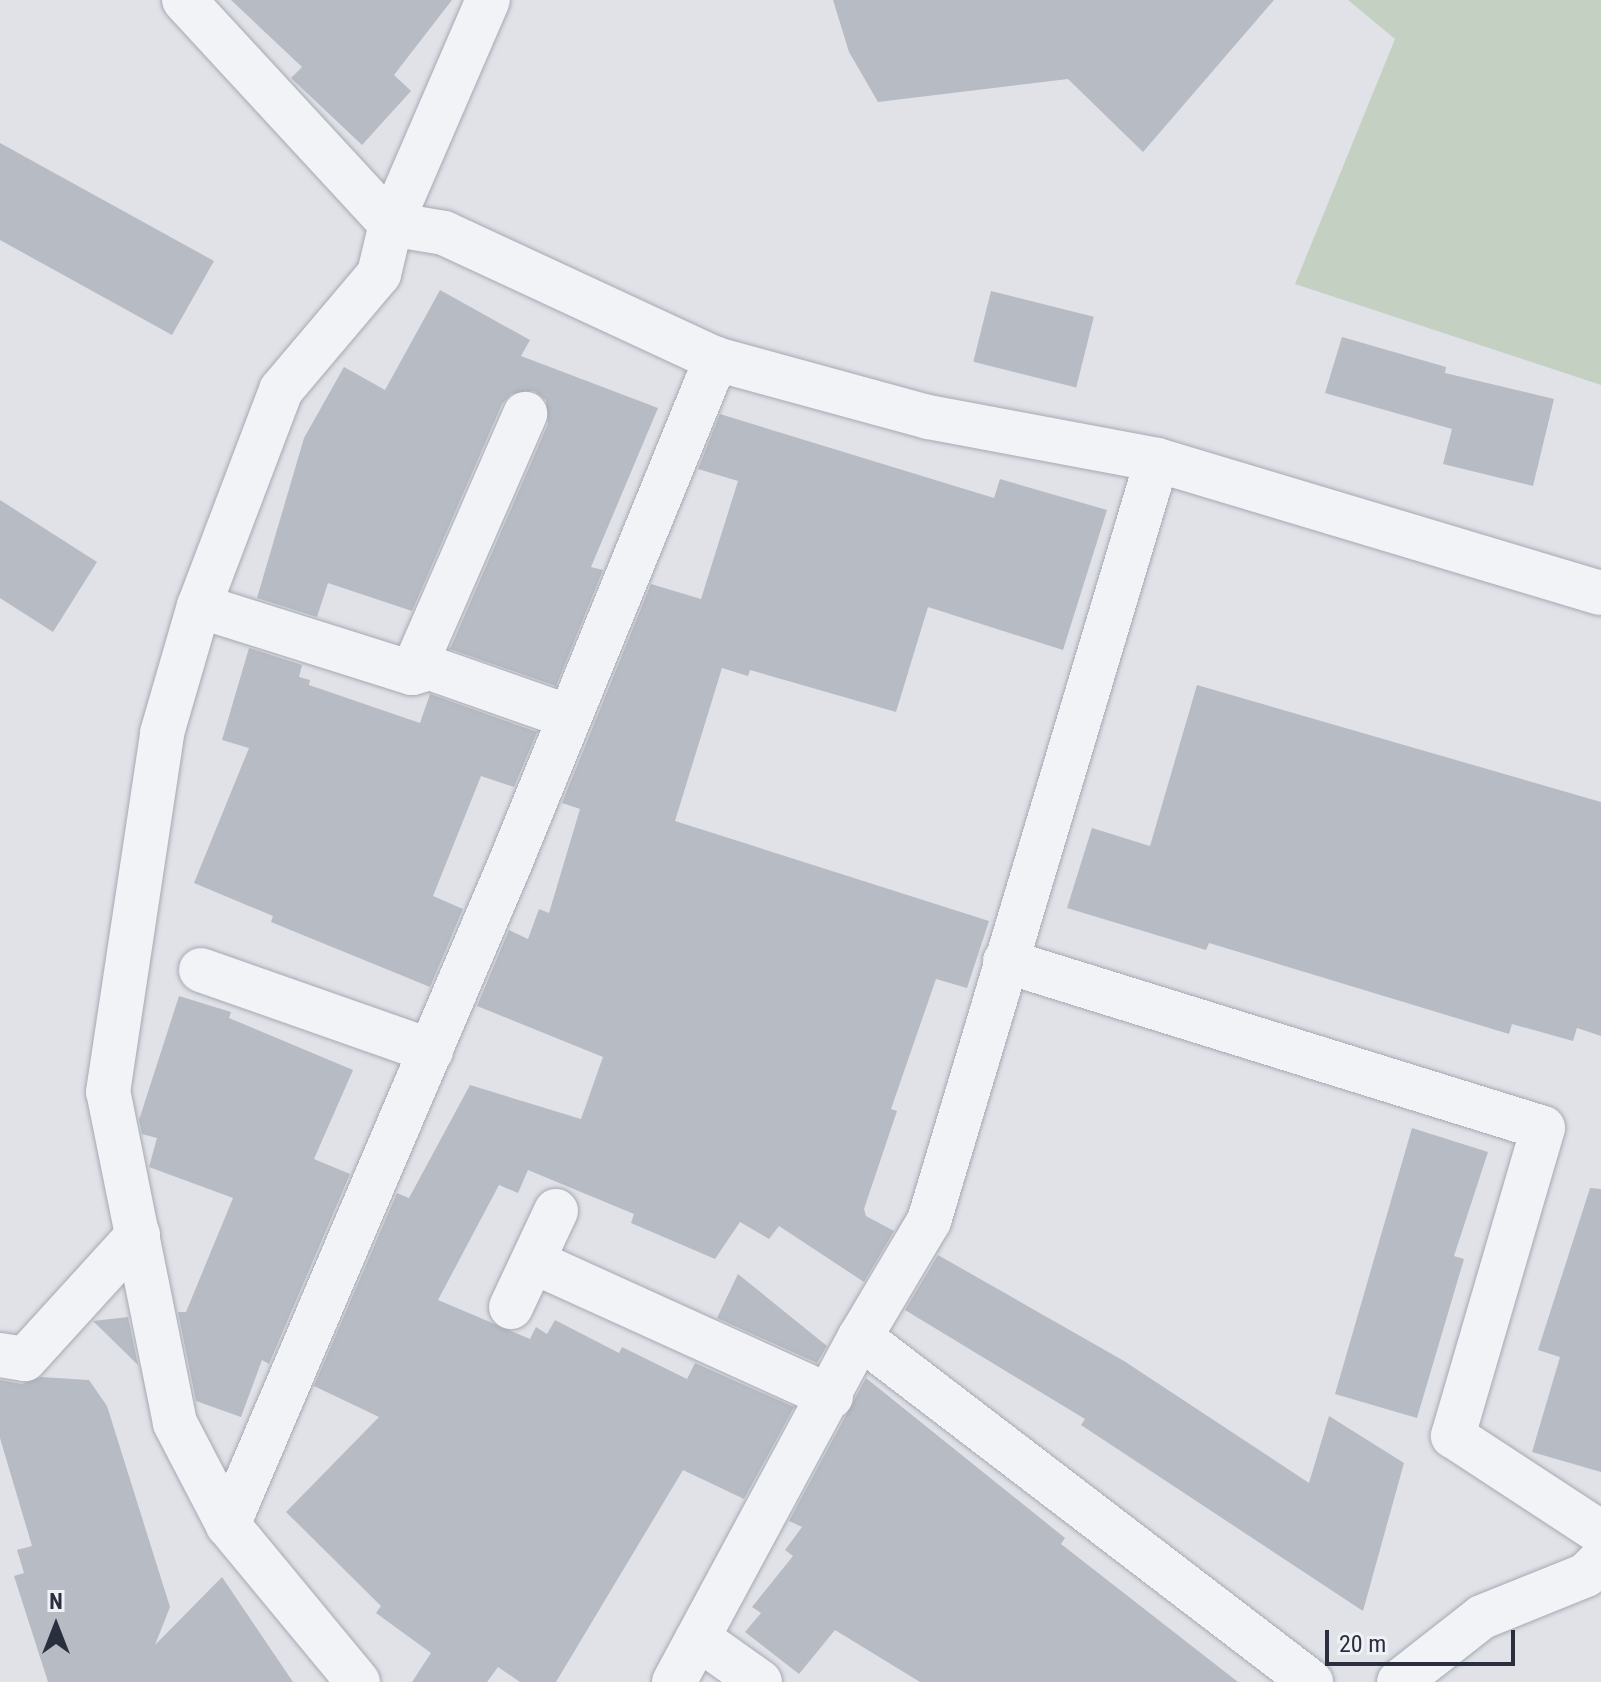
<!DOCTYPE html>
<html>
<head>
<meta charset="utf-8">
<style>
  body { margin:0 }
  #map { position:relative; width:1601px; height:1682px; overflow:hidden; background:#e0e2e8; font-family:"Roboto Condensed",sans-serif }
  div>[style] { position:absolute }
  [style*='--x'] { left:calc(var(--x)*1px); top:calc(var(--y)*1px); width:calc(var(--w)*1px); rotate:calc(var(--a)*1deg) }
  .green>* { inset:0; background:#c4d1c2 }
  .building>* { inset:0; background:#b7bbc4; transform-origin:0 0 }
  .roads { filter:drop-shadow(0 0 2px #a6a9b2) drop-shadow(0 0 2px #a6a9b2) }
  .minor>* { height:44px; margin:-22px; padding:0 22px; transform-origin:22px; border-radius:22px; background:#f2f3f7 }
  span { translate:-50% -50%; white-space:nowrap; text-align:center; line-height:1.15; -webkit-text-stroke:6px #eff1f6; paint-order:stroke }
  .north { position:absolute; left:16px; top:1586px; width:80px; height:80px; -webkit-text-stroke:6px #eff1f6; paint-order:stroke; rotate:0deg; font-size:22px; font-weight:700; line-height:32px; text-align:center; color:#2a2f3e }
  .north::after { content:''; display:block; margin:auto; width:28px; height:36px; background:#2a2f3e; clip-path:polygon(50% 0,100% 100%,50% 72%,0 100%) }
  .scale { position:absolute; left:1325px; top:1630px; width:190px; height:36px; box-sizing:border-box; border:4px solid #2a2f3e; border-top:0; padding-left:10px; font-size:24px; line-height:28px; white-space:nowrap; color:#2a2f3e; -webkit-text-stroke:6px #eff1f6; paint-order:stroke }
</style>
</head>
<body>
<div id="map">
  <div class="green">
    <i style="clip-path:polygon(1348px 0,1601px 0,1601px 385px,1295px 284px,1395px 39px)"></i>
  </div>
  <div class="building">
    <i style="clip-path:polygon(231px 0,452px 0,394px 75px,411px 91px,362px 145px,291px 78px,302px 67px)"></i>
    <i style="clip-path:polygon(833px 0,1274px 0,1143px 152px,1068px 79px,878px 102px,849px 52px)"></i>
    <i style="clip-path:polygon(0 143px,214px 261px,172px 335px,0 240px)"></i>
    <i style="clip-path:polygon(440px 290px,530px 340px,521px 356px,658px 408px,591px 567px,603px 570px,556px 686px,450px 649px,548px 424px,546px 400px,534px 391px,511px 394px,502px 404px,412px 611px,328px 583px,317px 617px,257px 598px,304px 438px,344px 367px,385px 390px)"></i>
    <i style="left:991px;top:291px;width:106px;height:73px;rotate:14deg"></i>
    <i style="clip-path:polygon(1342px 337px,1446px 367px,1445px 373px,1554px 399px,1533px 486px,1443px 464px,1452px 429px,1325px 393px)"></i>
    <i style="clip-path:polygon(720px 414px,994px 498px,1000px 479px,1107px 510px,1063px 650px,928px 607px,896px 712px,750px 670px,748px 676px,722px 668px,675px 821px,989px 921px,967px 988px,936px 979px,891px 1109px,897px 1111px,864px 1209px,866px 1216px,894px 1231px,864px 1282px,779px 1226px,769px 1239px,740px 1222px,715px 1259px,631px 1223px,634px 1214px,528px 1170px,518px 1193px,499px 1185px,438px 1300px,530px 1339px,536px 1327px,547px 1334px,555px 1320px,619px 1353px,622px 1347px,687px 1379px,695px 1363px,794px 1407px,744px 1499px,683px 1470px,556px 1682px,520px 1682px,498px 1667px,487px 1682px,412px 1682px,431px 1653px,376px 1613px,381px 1606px,286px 1512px,379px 1417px,314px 1386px,397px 1193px,409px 1198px,470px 1085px,581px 1119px,603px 1057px,477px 1006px,509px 930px,528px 939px,539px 909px,549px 913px,580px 809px,562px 803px,651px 584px,701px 599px,738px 481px,698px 469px)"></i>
    <i style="clip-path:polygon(0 500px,97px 562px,53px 632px,0 598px)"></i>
    <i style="clip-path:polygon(249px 648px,302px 665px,299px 677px,310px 680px,309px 685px,420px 723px,430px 694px,537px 732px,514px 787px,481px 776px,433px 896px,463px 909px,430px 987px,271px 922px,273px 916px,194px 883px,249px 748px,222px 740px)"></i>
    <i style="clip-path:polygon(1197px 685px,1601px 802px,1601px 1036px,1577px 1028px,1573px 1041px,1512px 1024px,1509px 1034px,1209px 943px,1206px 950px,1067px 908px,1092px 828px,1150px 846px)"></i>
    <i style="clip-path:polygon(179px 996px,231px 1012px,229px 1018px,353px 1070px,314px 1159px,350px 1174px,269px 1364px,262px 1360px,241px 1417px,196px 1401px,178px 1312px,186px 1312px,233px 1198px,149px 1167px,157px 1138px,142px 1134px,139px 1120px)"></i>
    <i style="clip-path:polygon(1412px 1128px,1488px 1152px,1454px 1256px,1464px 1259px,1417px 1418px,1335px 1394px)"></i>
    <i style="clip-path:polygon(1590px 1188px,1601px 1189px,1601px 1472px,1532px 1452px,1560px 1357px,1538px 1350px)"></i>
    <i style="clip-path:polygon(938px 1255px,1124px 1361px,1309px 1483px,1329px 1416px,1404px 1463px,1363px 1611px,1081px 1425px,1085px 1419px,905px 1310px)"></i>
    <i style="clip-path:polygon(738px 1274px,827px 1346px,817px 1363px,717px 1318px)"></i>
    <i style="clip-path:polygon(128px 1317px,138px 1365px,93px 1321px)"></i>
    <i style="clip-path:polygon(41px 1377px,89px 1380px,107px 1406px,170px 1607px,155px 1645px,222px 1577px,293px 1682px,48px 1682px,14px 1576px,24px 1573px,17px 1550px,32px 1546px,0 1438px,0 1380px,22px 1384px)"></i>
    <i style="clip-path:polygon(866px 1378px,1065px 1538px,1061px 1544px,1238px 1682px,920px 1682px,835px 1630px,799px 1674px,745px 1632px,761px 1613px,752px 1607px,793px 1556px,785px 1550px,802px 1527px,789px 1521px)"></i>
  </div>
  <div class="roads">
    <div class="minor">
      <i style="--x:184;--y:0;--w:305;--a:47.3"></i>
      <i style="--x:391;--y:224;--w:54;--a:9.6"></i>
      <i style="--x:444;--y:233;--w:300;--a:24.9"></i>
      <i style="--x:716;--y:359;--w:220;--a:15.3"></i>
      <i style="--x:928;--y:417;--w:233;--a:10.6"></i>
      <i style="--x:1157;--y:460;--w:463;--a:16.7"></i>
      <i style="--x:199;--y:606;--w:223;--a:17.5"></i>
      <i style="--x:412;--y:673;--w:19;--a:-16"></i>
      <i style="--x:430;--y:668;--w:147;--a:19.4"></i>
      <i style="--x:412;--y:673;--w:283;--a:-66.4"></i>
      <i style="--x:1005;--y:961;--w:563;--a:17.24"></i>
      <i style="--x:1543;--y:1128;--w:321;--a:106.3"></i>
      <i style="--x:1453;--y:1436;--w:177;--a:33.2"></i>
      <i style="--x:201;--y:970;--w:244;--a:19.4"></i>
      <i style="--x:534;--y:1262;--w:326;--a:24.4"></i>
      <i style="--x:511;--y:1307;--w:106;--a:-64.9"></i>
      <i style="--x:860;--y:1337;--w:568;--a:37.41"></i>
      <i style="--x:0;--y:1355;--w:25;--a:9"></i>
      <i style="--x:25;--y:1359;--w:168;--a:-47.7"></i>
      <i style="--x:228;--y:1525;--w:716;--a:-66.91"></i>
      <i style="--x:509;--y:866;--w:548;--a:-67.79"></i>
      <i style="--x:698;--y:1638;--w:76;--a:35.4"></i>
      <i style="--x:358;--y:1682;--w:204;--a:-129.6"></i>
      <i style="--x:228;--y:1525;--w:115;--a:-117.5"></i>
      <i style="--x:175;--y:1423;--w:338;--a:-101.4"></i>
      <i style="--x:108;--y:1092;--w:363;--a:-81.4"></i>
      <i style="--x:162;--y:733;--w:132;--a:-73.8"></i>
      <i style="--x:199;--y:606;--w:231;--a:-69.2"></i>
      <i style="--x:281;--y:390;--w:152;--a:-49.8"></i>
      <i style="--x:379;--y:274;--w:51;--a:-76.5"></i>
      <i style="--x:391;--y:224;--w:244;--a:-66.6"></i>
      <i style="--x:674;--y:1682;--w:392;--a:-61.7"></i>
      <i style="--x:860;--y:1337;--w:135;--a:-59.3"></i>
      <i style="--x:929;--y:1221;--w:794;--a:-73.32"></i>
      <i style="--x:1399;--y:1682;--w:105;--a:-38.1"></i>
      <i style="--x:1482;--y:1617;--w:112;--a:-22"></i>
      <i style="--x:1586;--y:1575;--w:21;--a:-45"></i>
    </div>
  </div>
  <div class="north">N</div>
  <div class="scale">20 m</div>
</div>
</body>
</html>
